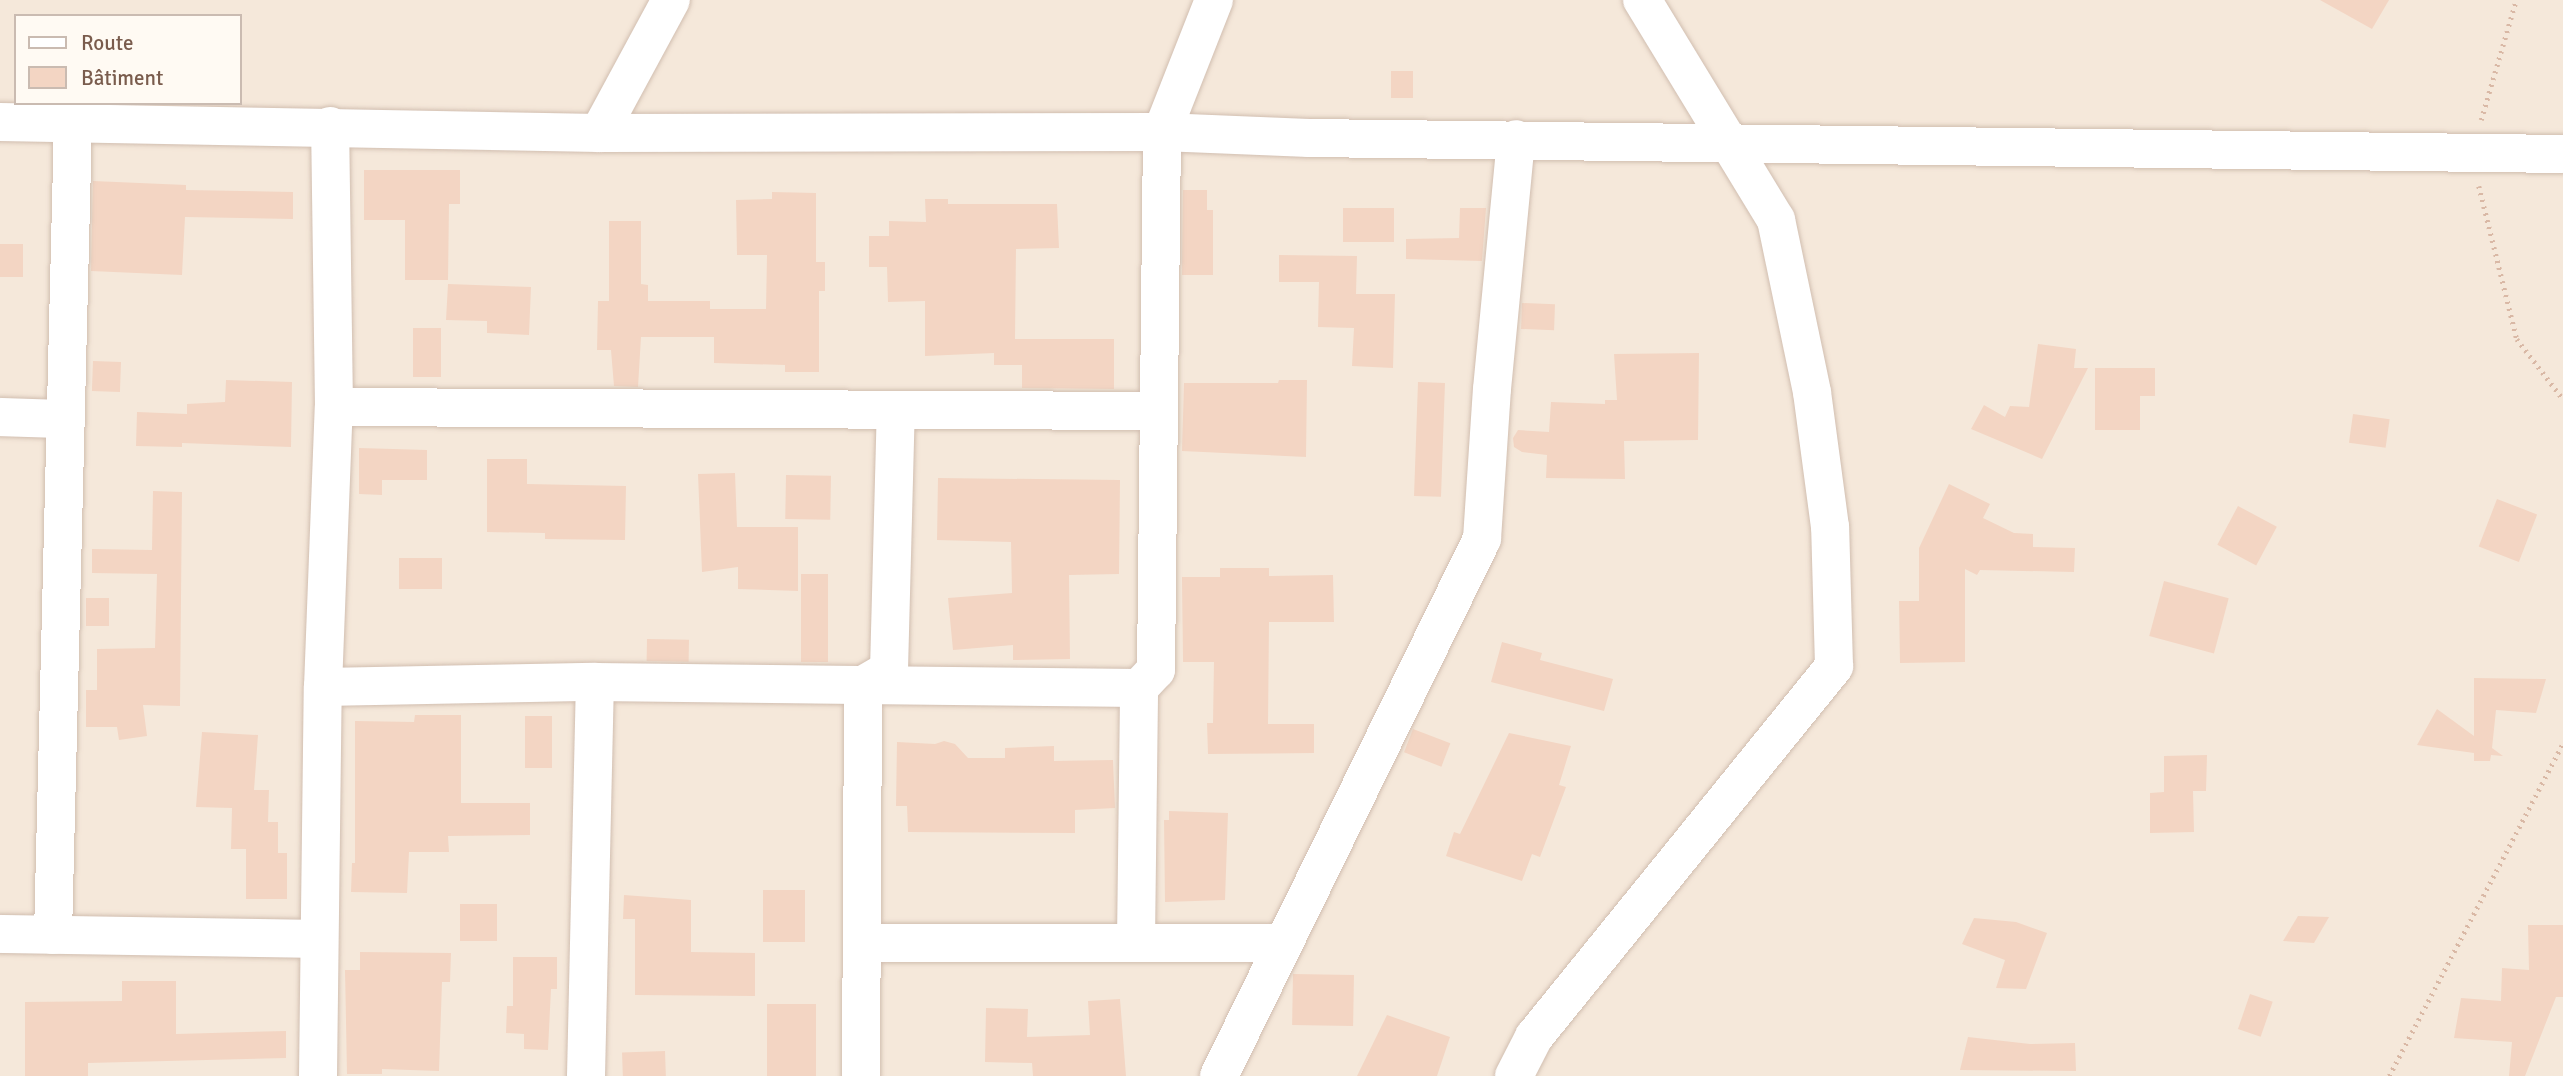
<!DOCTYPE html>
<html>
<head>
<meta charset="utf-8">
<style>
  body { margin:0 }
  #map { position:relative; width:2563px; height:1076px; overflow:hidden; background:#fdf6ec; font-family:Signika,sans-serif }
  div>[style] { position:absolute }
  [style*='--x'] { left:calc(var(--x)*1px); top:calc(var(--y)*1px); width:calc(var(--w)*1px); rotate:calc(var(--a)*1deg) }
  .residential>* { inset:0; background:#f5e8da }
  .building>* { inset:0; background:#f3d5c3; transform-origin:0 0 }
  .path>* { height:4.5px; margin-top:-2.25px; transform-origin:0; background:repeating-linear-gradient(90deg,#d9b8a5 0 2px,transparent 0 7px) }
  .roads { filter:drop-shadow(0 0 2px #d1beb0) drop-shadow(0 0 2px #d1beb0) }
  .minor>* { height:38px; margin:-19px; padding:0 19px; transform-origin:19px; border-radius:19px; background:#fff }
  span { translate:-50% -50%; white-space:nowrap; text-align:center; line-height:1.15; -webkit-text-stroke:6px #fffaf3; paint-order:stroke }
  .legend { position:absolute; left:14px; top:14px; width:228px; height:91px; box-sizing:border-box; background:#fffaf3; border:2px solid #cabbb1; margin:0; padding:9px 12px; list-style:none; font-size:21px; color:#7a5c4d }
  .legend li { display:flex; align-items:center; gap:14px; height:35px }
  .legend b { width:35px; border:2px solid #cabbb1 }
</style>
</head>
<body>
<div id="map">
  <div class="residential">
    <i style="clip-path:polygon(evenodd,0 0,2563px 0,2563px 1076px,0 1076px,0 0,16px 16px,240px 16px,240px 103px,16px 103px,16px 16px)"></i>
  </div>
  <div class="building">
    <i style="clip-path:polygon(2320px 0,2389px 0,2372px 29px)"></i>
    <i style="left:1391px;top:71px;width:22px;height:27px"></i>
    <i style="clip-path:polygon(364px 170px,460px 170px,460px 204px,449px 204px,448px 280px,405px 280px,405px 220px,364px 220px)"></i>
    <i style="clip-path:polygon(93px 181px,186px 185px,186px 190px,293px 192px,293px 219px,185px 217px,182px 275px,91px 271px)"></i>
    <i style="clip-path:polygon(1183px 190px,1207px 190px,1207px 210px,1213px 210px,1213px 275px,1182px 275px)"></i>
    <i style="clip-path:polygon(772px 192px,816px 193px,816px 262px,825px 262px,825px 291px,819px 291px,819px 372px,785px 372px,785px 365px,714px 363px,714px 337px,641px 337px,638px 387px,614px 386px,611px 350px,597px 350px,598px 301px,609px 301px,609px 221px,641px 221px,641px 284px,648px 285px,648px 301px,710px 301px,710px 309px,766px 309px,767px 255px,737px 255px,736px 200px,772px 199px)"></i>
    <i style="clip-path:polygon(925px 199px,948px 199px,948px 204px,1057px 204px,1059px 248px,1016px 249px,1015px 339px,1114px 339px,1114px 389px,1022px 388px,1022px 365px,994px 365px,994px 353px,925px 356px,925px 301px,888px 302px,887px 267px,869px 267px,869px 236px,889px 236px,889px 221px,926px 222px)"></i>
    <i style="left:1343px;top:208px;width:51px;height:34px"></i>
    <i style="clip-path:polygon(1460px 208px,1486px 208px,1482px 261px,1406px 259px,1406px 239px,1459px 238px)"></i>
    <i style="left:0;top:244px;width:23px;height:33px"></i>
    <i style="clip-path:polygon(1279px 255px,1357px 256px,1356px 294px,1395px 294px,1393px 368px,1352px 366px,1354px 328px,1318px 327px,1319px 282px,1279px 282px)"></i>
    <i style="clip-path:polygon(448px 284px,531px 287px,529px 335px,487px 333px,487px 321px,446px 320px)"></i>
    <i style="left:1522px;top:303px;width:33px;height:26px;rotate:2deg"></i>
    <i style="left:413px;top:328px;width:28px;height:49px"></i>
    <i style="clip-path:polygon(2038px 344px,2076px 349px,2074px 368px,2088px 368px,2042px 459px,1971px 429px,1984px 405px,2005px 417px,2010px 406px,2029px 407px)"></i>
    <i style="clip-path:polygon(1699px 353px,1698px 440px,1624px 441px,1625px 479px,1546px 478px,1547px 455px,1522px 452px,1514px 447px,1513px 438px,1518px 430px,1549px 432px,1551px 402px,1605px 404px,1605px 400px,1617px 400px,1614px 354px)"></i>
    <i style="left:93px;top:361px;width:28px;height:30px;rotate:2deg"></i>
    <i style="clip-path:polygon(2095px 368px,2155px 368px,2155px 396px,2140px 396px,2140px 430px,2095px 430px)"></i>
    <i style="clip-path:polygon(226px 380px,292px 382px,291px 447px,182px 443px,182px 447px,136px 446px,137px 412px,187px 414px,187px 404px,225px 402px)"></i>
    <i style="clip-path:polygon(1279px 380px,1307px 380px,1306px 457px,1182px 451px,1184px 383px,1278px 383px)"></i>
    <i style="left:1418px;top:382px;width:27px;height:114px;rotate:2deg"></i>
    <i style="left:2353px;top:414px;width:37px;height:29px;rotate:8deg"></i>
    <i style="clip-path:polygon(359px 448px,427px 450px,427px 480px,382px 480px,382px 495px,359px 494px)"></i>
    <i style="clip-path:polygon(487px 459px,527px 459px,527px 484px,626px 486px,625px 540px,545px 539px,545px 533px,487px 532px)"></i>
    <i style="clip-path:polygon(735px 473px,737px 527px,798px 527px,798px 591px,738px 589px,738px 567px,702px 572px,698px 474px)"></i>
    <i style="left:786px;top:475px;width:45px;height:44px;rotate:1deg"></i>
    <i style="clip-path:polygon(938px 478px,1120px 480px,1119px 574px,1069px 575px,1070px 659px,1013px 660px,1013px 645px,953px 650px,948px 598px,1012px 593px,1011px 542px,937px 540px)"></i>
    <i style="clip-path:polygon(1949px 484px,1990px 504px,1983px 518px,2014px 533px,2033px 534px,2033px 547px,2075px 548px,2074px 572px,1980px 570px,1977px 575px,1965px 569px,1965px 662px,1900px 663px,1899px 601px,1919px 601px,1919px 548px)"></i>
    <i style="clip-path:polygon(153px 491px,182px 492px,180px 706px,143px 705px,147px 736px,119px 740px,117px 727px,86px 727px,86px 690px,97px 690px,97px 649px,155px 648px,157px 574px,92px 573px,92px 549px,152px 550px)"></i>
    <i style="left:2497px;top:499px;width:43px;height:51px;rotate:21deg"></i>
    <i style="left:2238px;top:506px;width:44px;height:44px;rotate:28deg"></i>
    <i style="left:399px;top:558px;width:43px;height:31px"></i>
    <i style="clip-path:polygon(1220px 568px,1269px 568px,1269px 576px,1333px 575px,1334px 622px,1269px 622px,1268px 724px,1314px 724px,1314px 753px,1208px 754px,1207px 723px,1213px 723px,1214px 662px,1183px 662px,1182px 577px,1220px 577px)"></i>
    <i style="left:801px;top:574px;width:27px;height:88px"></i>
    <i style="left:2164px;top:581px;width:67px;height:57px;rotate:15deg"></i>
    <i style="left:86px;top:598px;width:23px;height:28px"></i>
    <i style="left:647px;top:639px;width:42px;height:22px;rotate:1deg"></i>
    <i style="clip-path:polygon(1502px 642px,1542px 653px,1540px 660px,1613px 679px,1604px 711px,1491px 682px)"></i>
    <i style="clip-path:polygon(2474px 678px,2546px 679px,2536px 713px,2496px 710px,2492px 748px,2503px 756px,2491px 755px,2490px 761px,2474px 761px,2474px 753px,2417px 745px,2437px 709px,2474px 736px)"></i>
    <i style="clip-path:polygon(415px 715px,461px 715px,461px 803px,530px 803px,530px 835px,448px 836px,449px 852px,409px 852px,407px 893px,351px 892px,352px 863px,355px 863px,355px 721px,414px 722px)"></i>
    <i style="left:525px;top:716px;width:27px;height:52px"></i>
    <i style="left:1413px;top:729px;width:40px;height:25px;rotate:21deg"></i>
    <i style="clip-path:polygon(202px 732px,258px 735px,254px 790px,269px 790px,268px 822px,278px 822px,278px 853px,287px 853px,287px 899px,246px 899px,246px 849px,231px 849px,232px 808px,196px 807px)"></i>
    <i style="clip-path:polygon(1509px 733px,1571px 746px,1559px 785px,1566px 787px,1540px 857px,1532px 854px,1522px 881px,1446px 856px,1454px 832px,1460px 834px)"></i>
    <i style="clip-path:polygon(944px 741px,955px 744px,968px 758px,1005px 758px,1005px 748px,1054px 746px,1054px 761px,1113px 760px,1115px 808px,1075px 810px,1075px 833px,908px 832px,907px 806px,896px 806px,897px 742px,935px 744px)"></i>
    <i style="clip-path:polygon(2207px 755px,2206px 791px,2193px 791px,2194px 832px,2150px 833px,2150px 793px,2164px 792px,2164px 756px)"></i>
    <i style="clip-path:polygon(1169px 811px,1228px 813px,1225px 900px,1165px 902px,1164px 820px,1169px 820px)"></i>
    <i style="left:763px;top:890px;width:42px;height:52px"></i>
    <i style="clip-path:polygon(624px 895px,691px 900px,691px 952px,755px 953px,755px 996px,635px 995px,635px 919px,623px 919px)"></i>
    <i style="left:497px;top:904px;width:37px;height:37px;rotate:90deg"></i>
    <i style="clip-path:polygon(2298px 916px,2329px 917px,2314px 943px,2283px 941px)"></i>
    <i style="clip-path:polygon(1974px 918px,2016px 922px,2047px 933px,2026px 989px,1996px 988px,2005px 960px,1962px 944px)"></i>
    <i style="clip-path:polygon(2528px 925px,2563px 925px,2563px 997px,2556px 997px,2525px 1076px,2509px 1076px,2512px 1042px,2454px 1038px,2461px 998px,2501px 1001px,2502px 968px,2529px 970px)"></i>
    <i style="clip-path:polygon(360px 952px,451px 953px,450px 982px,442px 982px,439px 1071px,382px 1069px,382px 1074px,347px 1074px,345px 970px,360px 970px)"></i>
    <i style="clip-path:polygon(513px 957px,557px 957px,557px 989px,551px 989px,548px 1050px,524px 1049px,524px 1034px,506px 1033px,507px 1006px,513px 1006px)"></i>
    <i style="left:1293px;top:974px;width:61px;height:51px;rotate:1deg"></i>
    <i style="clip-path:polygon(122px 981px,176px 981px,176px 1034px,286px 1031px,286px 1058px,88px 1063px,88px 1076px,25px 1076px,25px 1002px,122px 1001px)"></i>
    <i style="left:2250px;top:994px;width:24px;height:37px;rotate:19deg"></i>
    <i style="clip-path:polygon(1120px 999px,1126px 1076px,1033px 1076px,1032px 1063px,985px 1062px,986px 1008px,1028px 1009px,1027px 1037px,1090px 1035px,1088px 1001px)"></i>
    <i style="left:767px;top:1004px;width:49px;height:72px"></i>
    <i style="clip-path:polygon(1387px 1015px,1450px 1037px,1437px 1076px,1357px 1076px)"></i>
    <i style="clip-path:polygon(1968px 1037px,2030px 1044px,2075px 1043px,2076px 1071px,1960px 1070px)"></i>
    <i style="left:665px;top:1051px;width:25px;height:43px;rotate:88deg"></i>
  </div>
  <div class="path">
    <i style="--x:2481;--y:120;--w:125;--a:-73.7"></i>
    <i style="--x:2479;--y:186;--w:158;--a:76.1"></i>
    <i style="--x:2517;--y:339;--w:76;--a:52.5"></i>
    <i style="--x:2389;--y:1076;--w:376;--a:-62.4"></i>
  </div>
  <div class="roads">
    <div class="minor">
      <i style="--x:0;--y:122;--w:599;--a:1.05"></i>
      <i style="--x:599;--y:133;--w:563;--a:-0.1"></i>
      <i style="--x:1162;--y:132;--w:147;--a:2.3"></i>
      <i style="--x:1309;--y:138;--w:1254;--a:0.73"></i>
      <i style="--x:599;--y:133;--w:151;--a:-61.6"></i>
      <i style="--x:334;--y:407;--w:824;--a:0.28"></i>
      <i style="--x:0;--y:417;--w:65;--a:1.8"></i>
      <i style="--x:323;--y:687;--w:272;--a:-1.1"></i>
      <i style="--x:595;--y:682;--w:544;--a:0.63"></i>
      <i style="--x:0;--y:934;--w:319;--a:0.9"></i>
      <i style="--x:53;--y:935;--w:812;--a:-88.59"></i>
      <i style="--x:1136;--y:941;--w:253;--a:-89.3"></i>
      <i style="--x:1139;--y:688;--w:25;--a:-47"></i>
      <i style="--x:1156;--y:670;--w:538;--a:-89.36"></i>
      <i style="--x:1162;--y:132;--w:142;--a:-68.5"></i>
      <i style="--x:862;--y:943;--w:422;--a:0"></i>
      <i style="--x:318;--y:1076;--w:389;--a:-89.3"></i>
      <i style="--x:323;--y:687;--w:280;--a:-87.8"></i>
      <i style="--x:334;--y:407;--w:281;--a:-90.8"></i>
      <i style="--x:586;--y:1076;--w:394;--a:-88.7"></i>
      <i style="--x:861;--y:1076;--w:391;--a:-89.7"></i>
      <i style="--x:863;--y:685;--w:30;--a:-30"></i>
      <i style="--x:889;--y:670;--w:259;--a:-88.5"></i>
      <i style="--x:1219;--y:1076;--w:598;--a:-63.91"></i>
      <i style="--x:1482;--y:539;--w:150;--a:-86.2"></i>
      <i style="--x:1492;--y:389;--w:251;--a:-84.5"></i>
      <i style="--x:1514;--y:1076;--w:44;--a:-62.9"></i>
      <i style="--x:1534;--y:1037;--w:477;--a:-51"></i>
      <i style="--x:1834;--y:666;--w:139;--a:-91.6"></i>
      <i style="--x:1830;--y:527;--w:136;--a:-97.6"></i>
      <i style="--x:1812;--y:392;--w:176;--a:-101.8"></i>
      <i style="--x:1776;--y:220;--w:258;--a:-121.3"></i>
    </div>
  </div>
  <ul class="legend">
  <li><b style="height:9px;background:#fff"></b>Route</li>
  <li><b style="height:19px;background:#f3d5c3"></b>Bâtiment</li>
  </ul>
</div>
</body>
</html>
